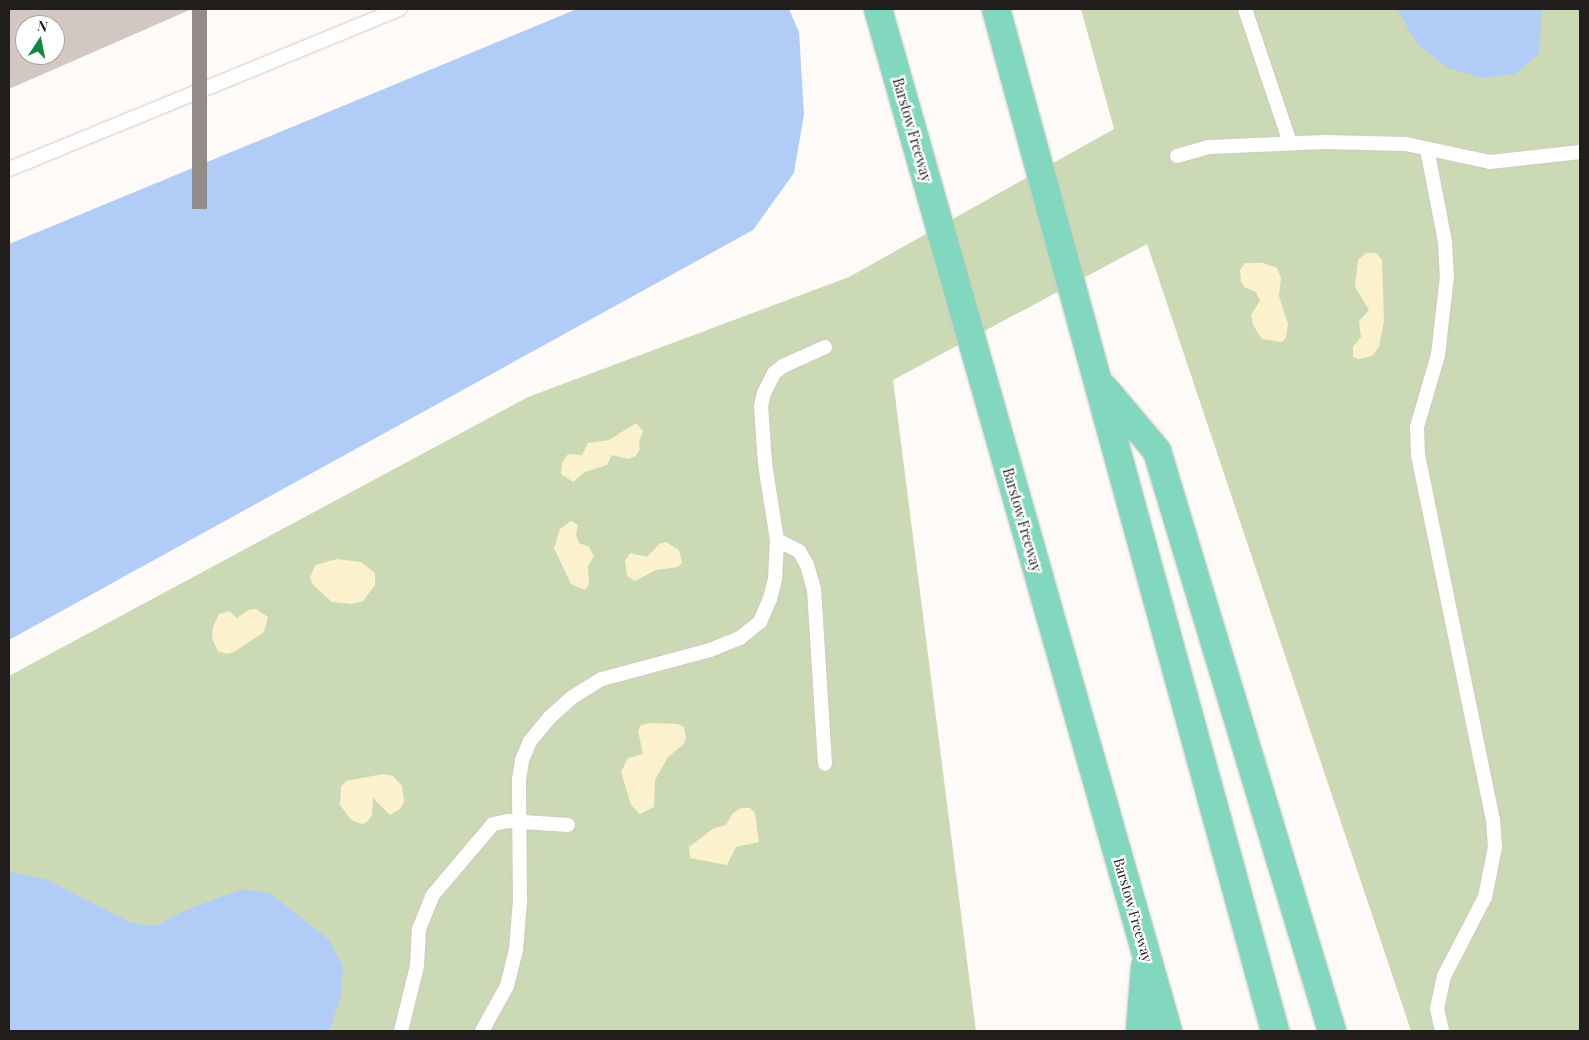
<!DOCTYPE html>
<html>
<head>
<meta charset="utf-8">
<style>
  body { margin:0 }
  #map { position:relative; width:1589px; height:1040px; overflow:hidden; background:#fefaf7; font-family:"Playfair Display",serif }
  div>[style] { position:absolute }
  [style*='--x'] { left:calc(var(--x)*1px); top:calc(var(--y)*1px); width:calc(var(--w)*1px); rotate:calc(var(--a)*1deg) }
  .green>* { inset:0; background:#cbdab5 }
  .sand>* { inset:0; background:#fbf1cc }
  .water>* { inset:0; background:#b2ccf8 }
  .roads { filter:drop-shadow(0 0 1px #d3c8c2) drop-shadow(0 0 1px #d3c8c2) }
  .lane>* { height:14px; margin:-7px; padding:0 7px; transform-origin:7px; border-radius:7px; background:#fff }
  .highway>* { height:28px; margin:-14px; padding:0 14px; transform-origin:14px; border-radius:14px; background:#82d8be }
  .shaded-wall>* { inset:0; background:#938c87; transform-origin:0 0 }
  .building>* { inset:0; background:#d2c8c1 }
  span { translate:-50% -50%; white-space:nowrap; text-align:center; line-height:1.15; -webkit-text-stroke:4.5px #fff; paint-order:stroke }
  .street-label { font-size:14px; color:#211d1b }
  .frame { position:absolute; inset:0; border:10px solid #211d1b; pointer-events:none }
  .north { position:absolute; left:15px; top:15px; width:50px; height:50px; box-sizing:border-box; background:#fff; border:1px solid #a6a5a4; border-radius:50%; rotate:11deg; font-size:14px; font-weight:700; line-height:20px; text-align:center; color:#211d1b }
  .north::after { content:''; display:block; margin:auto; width:18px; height:22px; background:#0f8842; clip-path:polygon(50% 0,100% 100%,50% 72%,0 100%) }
</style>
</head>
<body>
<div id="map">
  <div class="green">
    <i style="clip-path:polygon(1081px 9px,1580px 9px,1580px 1031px,1411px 1031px,1147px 244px,893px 380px,976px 1031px,9px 1031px,9px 676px,528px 397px,849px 277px,1114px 129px)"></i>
  </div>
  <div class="sand">
    <i style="clip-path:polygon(1366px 253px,1376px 253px,1382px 260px,1384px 321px,1379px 347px,1372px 356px,1358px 359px,1353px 357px,1353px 347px,1361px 337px,1359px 321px,1369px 310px,1355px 287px,1358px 260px)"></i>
    <i style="clip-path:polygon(1245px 263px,1263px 263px,1277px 268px,1281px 278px,1279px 296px,1288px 324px,1286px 338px,1282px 342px,1262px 339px,1253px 325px,1251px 315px,1260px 301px,1256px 292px,1244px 287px,1241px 281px,1240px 270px)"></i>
    <i style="clip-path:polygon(636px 423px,643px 431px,639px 442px,640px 449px,636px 456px,628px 459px,612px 455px,607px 465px,585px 472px,573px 482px,561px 474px,562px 463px,568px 454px,582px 455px,588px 443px,609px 440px)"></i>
    <i style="clip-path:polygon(571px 521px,578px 525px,576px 535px,579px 543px,589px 547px,594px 556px,588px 566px,589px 584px,585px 590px,571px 584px,554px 548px,560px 529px)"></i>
    <i style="clip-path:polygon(666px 542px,679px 550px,682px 563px,678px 567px,656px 570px,635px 581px,627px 576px,625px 561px,630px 553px,647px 557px,659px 544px)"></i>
    <i style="clip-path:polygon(337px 559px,361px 562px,375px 573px,375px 585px,363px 601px,351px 604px,332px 602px,313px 585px,310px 578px,315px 565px)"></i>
    <i style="clip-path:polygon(256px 609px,268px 617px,264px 632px,234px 652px,227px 654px,218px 651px,212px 639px,213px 627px,219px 614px,229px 611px,237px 618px,248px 610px)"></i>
    <i style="clip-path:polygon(650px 723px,678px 724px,684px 727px,686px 737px,684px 744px,668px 757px,655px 780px,654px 807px,640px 814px,631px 805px,621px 772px,628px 758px,643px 754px,638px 731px,641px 725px)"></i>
    <i style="clip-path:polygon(383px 774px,393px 776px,402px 786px,404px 802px,400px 809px,390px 815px,373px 798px,372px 815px,367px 822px,362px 824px,351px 820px,340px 805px,341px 787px,346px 781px)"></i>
    <i style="clip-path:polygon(741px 808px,750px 808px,755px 813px,759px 842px,736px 847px,727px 865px,690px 858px,689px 847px,714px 828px,726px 825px,733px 813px)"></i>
  </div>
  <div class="water">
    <i style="clip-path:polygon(577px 9px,789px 9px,799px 32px,804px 114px,794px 173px,753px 230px,9px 640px,9px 244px)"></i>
    <i style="clip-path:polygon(1397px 9px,1542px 9px,1539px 54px,1515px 74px,1482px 78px,1448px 68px,1417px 44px)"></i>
    <i style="clip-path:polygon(9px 872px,45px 879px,132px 923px,156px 926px,186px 910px,242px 889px,270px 893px,329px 940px,343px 966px,341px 996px,329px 1031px,9px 1031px)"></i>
  </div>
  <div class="roads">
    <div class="lane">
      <i style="--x:1245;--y:9;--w:141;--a:71.4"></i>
      <i style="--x:1427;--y:149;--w:95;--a:79"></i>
      <i style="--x:1445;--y:242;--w:34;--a:87"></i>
      <i style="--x:1447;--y:276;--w:80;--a:96.5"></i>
      <i style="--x:1438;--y:355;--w:75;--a:106.3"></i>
      <i style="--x:1417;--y:427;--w:28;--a:88"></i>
      <i style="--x:1418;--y:455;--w:372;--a:78.4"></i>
      <i style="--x:1493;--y:819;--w:28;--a:86"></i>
      <i style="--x:1495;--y:847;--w:51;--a:101.3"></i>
      <i style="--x:1485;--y:897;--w:89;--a:117.4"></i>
      <i style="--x:1444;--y:976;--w:34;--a:102"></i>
      <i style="--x:1437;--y:1009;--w:23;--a:77"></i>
      <i style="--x:1177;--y:156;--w:33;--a:-16"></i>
      <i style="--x:1209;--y:147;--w:116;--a:-2.5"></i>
      <i style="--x:1325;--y:142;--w:81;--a:1.4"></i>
      <i style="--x:1406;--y:144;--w:86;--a:12.1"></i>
      <i style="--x:1490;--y:162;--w:91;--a:-6.3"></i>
      <i style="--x:9;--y:169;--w:422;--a:-22.3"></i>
      <i style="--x:777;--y:540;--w:25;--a:27"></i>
      <i style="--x:799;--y:551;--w:16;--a:60"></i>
      <i style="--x:807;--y:565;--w:25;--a:74"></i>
      <i style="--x:814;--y:589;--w:175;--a:86.4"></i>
      <i style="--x:401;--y:1031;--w:67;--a:-76.2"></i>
      <i style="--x:417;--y:966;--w:37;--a:-87"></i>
      <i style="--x:419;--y:929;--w:35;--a:-68"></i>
      <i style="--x:432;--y:896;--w:94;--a:-49.7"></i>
      <i style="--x:493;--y:824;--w:15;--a:-11"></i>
      <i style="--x:508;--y:821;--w:60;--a:3.8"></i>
      <i style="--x:482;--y:1031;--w:51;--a:-60.9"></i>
      <i style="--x:507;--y:986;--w:38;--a:-76"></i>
      <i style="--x:516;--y:949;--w:48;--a:-85.2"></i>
      <i style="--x:520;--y:901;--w:121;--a:-90.5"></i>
      <i style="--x:519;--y:780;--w:20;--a:-81"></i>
      <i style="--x:522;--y:760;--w:21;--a:-67"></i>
      <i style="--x:530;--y:741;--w:30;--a:-50"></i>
      <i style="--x:549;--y:718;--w:30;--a:-42"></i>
      <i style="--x:571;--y:698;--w:36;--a:-32"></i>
      <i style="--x:602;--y:679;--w:112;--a:-15"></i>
      <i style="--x:710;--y:650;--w:32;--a:-22"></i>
      <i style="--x:740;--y:638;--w:26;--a:-39"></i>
      <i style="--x:760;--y:622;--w:25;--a:-67"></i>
      <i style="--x:770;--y:599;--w:21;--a:-76"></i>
      <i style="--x:775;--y:579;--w:39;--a:-87"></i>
      <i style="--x:777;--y:540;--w:77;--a:-99"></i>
      <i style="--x:765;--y:464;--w:58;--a:-93.9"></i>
      <i style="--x:761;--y:406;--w:13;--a:-77"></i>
      <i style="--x:764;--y:393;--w:22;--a:-63"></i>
      <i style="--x:774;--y:373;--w:11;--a:-38"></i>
      <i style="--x:783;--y:366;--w:46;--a:-24.3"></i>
    </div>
    <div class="highway">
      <i style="--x:878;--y:9;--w:1062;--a:74.16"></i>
      <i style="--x:996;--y:9;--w:1059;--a:74.73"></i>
      <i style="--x:1104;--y:388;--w:82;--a:49.9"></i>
      <i style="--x:1157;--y:451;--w:606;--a:73.21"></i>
      <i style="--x:1140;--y:1031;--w:64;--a:-85.5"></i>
    </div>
  </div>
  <div class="shaded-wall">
    <i style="left:192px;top:9px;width:15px;height:200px"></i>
  </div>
  <div class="building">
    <i style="clip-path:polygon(evenodd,9px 9px,192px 9px,9px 89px,9px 9px,25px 25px,55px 25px,55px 55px,25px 55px,25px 25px)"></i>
  </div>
  <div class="street-label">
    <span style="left:912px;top:130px;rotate:74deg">Barstow Freeway</span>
    <span style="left:1022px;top:520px;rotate:74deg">Barstow Freeway</span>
    <span style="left:1133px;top:910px;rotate:74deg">Barstow Freeway</span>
  </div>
  <div class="frame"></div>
  <div class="north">N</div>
</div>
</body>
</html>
